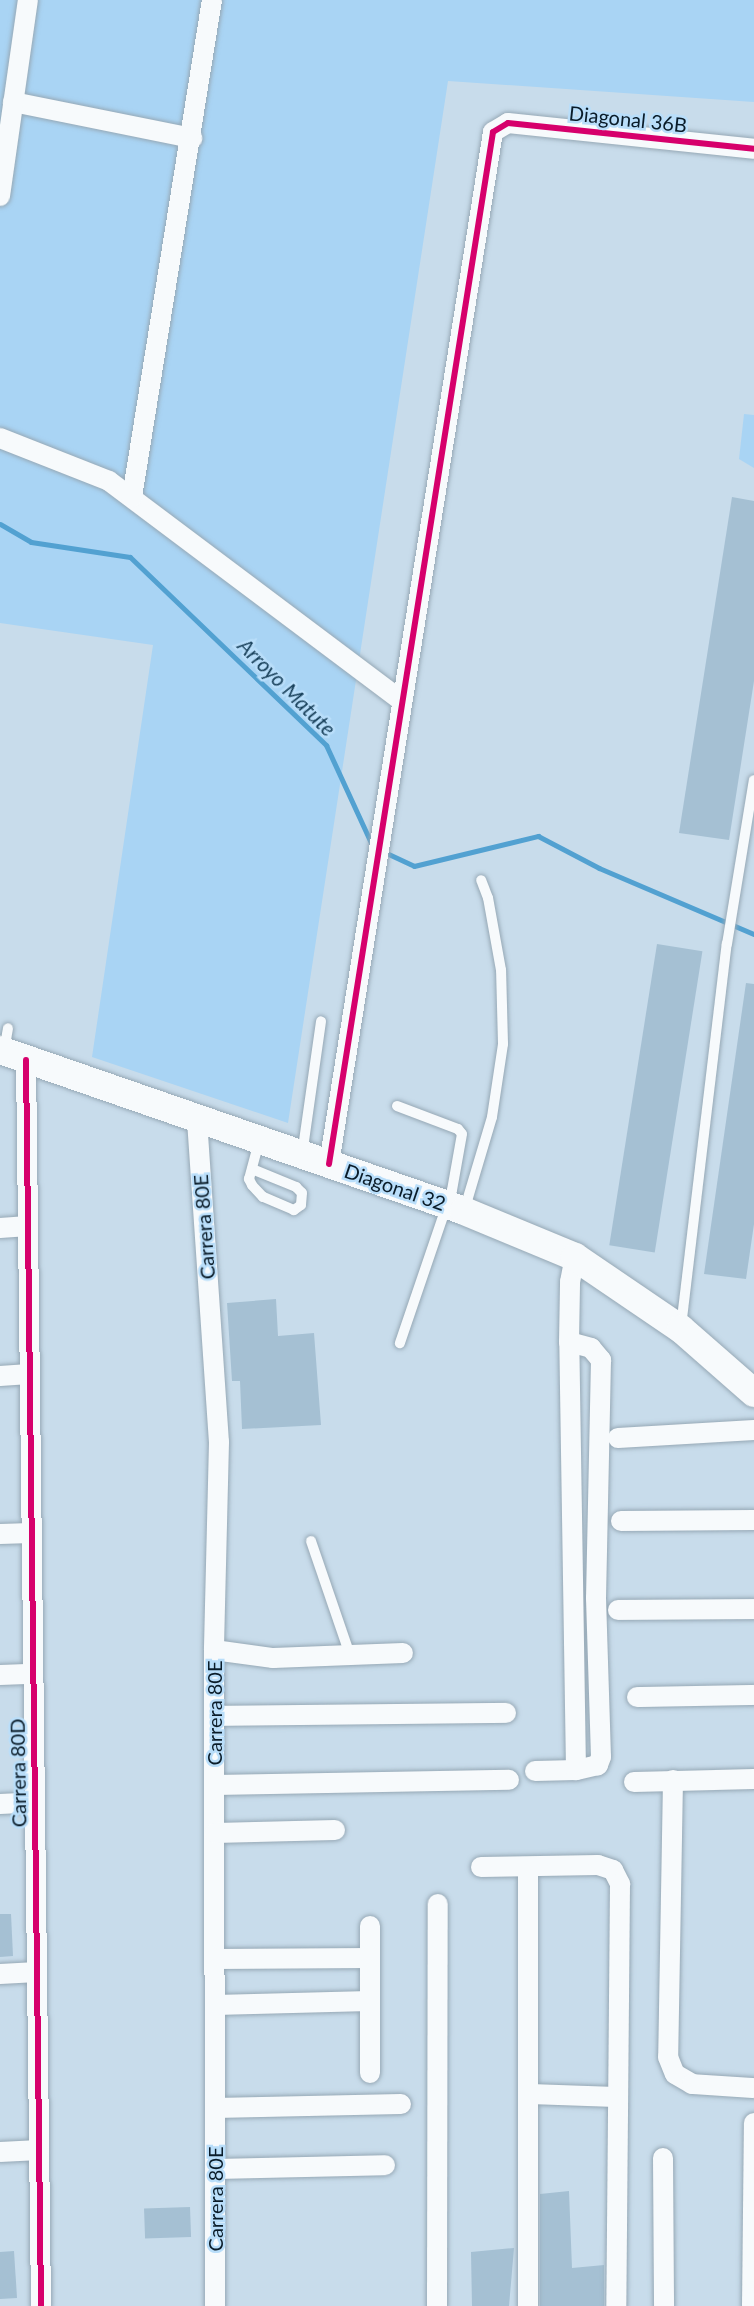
<!DOCTYPE html>
<html>
<head>
<meta charset="utf-8">
<style>
  body { margin:0 }
  #map { position:relative; width:754px; height:2306px; overflow:hidden; background:#c8dceb; font-family:Lato,sans-serif }
  div>[style] { position:absolute }
  [style*='--x'] { left:calc(var(--x)*1px); top:calc(var(--y)*1px); width:calc(var(--w)*1px); rotate:calc(var(--a)*1deg) }
  .green>* { inset:0; background:#a9d4f4 }
  .stream>* { height:5px; margin:-2.5px; padding:0 2.5px; transform-origin:2.5px; border-radius:2.5px; background:#52a1d1 }
  .building>* { inset:0; background:#a5c0d3; transform-origin:0 0 }
  .roads { filter:drop-shadow(0 0 2px #96a8b5) drop-shadow(0 0 2px #96a8b5) }
  .lane>* { height:10px; margin:-5px; padding:0 5px; transform-origin:5px; border-radius:5px; background:#f7fafc }
  .street>* { height:20px; margin:-10px; padding:0 10px; transform-origin:10px; border-radius:10px; background:#f7fafc }
  .secondary>* { height:28px; margin:-14px; padding:0 14px; transform-origin:14px; border-radius:14px; background:#f7fafc }
  .cycleway>* { height:6px; margin:-3px; padding:0 3px; transform-origin:3px; border-radius:3px; background:#d6006c }
  span { translate:-50% -50%; white-space:nowrap; text-align:center; line-height:1.15; -webkit-text-stroke:5px #b9defa; paint-order:stroke }
  .street-label { font-size:20px; color:#0a1c29 }
  .water-label { font-size:21px; color:#153d57; font-style:italic }
</style>
</head>
<body>
<div id="map">
  <div class="green">
    <i style="clip-path:polygon(0 0,754px 0,754px 102px,448px 81px,288px 1123px,92px 1057px,153px 645px,0 623px)"></i>
    <i style="clip-path:polygon(744px 414px,754px 415px,754px 468px,739px 459px)"></i>
  </div>
  <div class="stream">
    <i style="--x:0;--y:524;--w:36;--a:30"></i>
    <i style="--x:31;--y:542;--w:100;--a:8.6"></i>
    <i style="--x:130;--y:557;--w:272;--a:43.8"></i>
    <i style="--x:326;--y:745;--w:112;--a:65.3"></i>
    <i style="--x:382;--y:851;--w:35;--a:25"></i>
    <i style="--x:414;--y:866;--w:128;--a:-13.6"></i>
    <i style="--x:538;--y:836;--w:69;--a:27.7"></i>
    <i style="--x:599;--y:868;--w:168;--a:23.1"></i>
  </div>
  <div class="building">
    <i style="clip-path:polygon(732px 497px,754px 501px,754px 681px,729px 840px,679px 833px)"></i>
    <i style="left:657px;top:944px;width:46px;height:305px;rotate:9deg"></i>
    <i style="clip-path:polygon(746px 983px,754px 984px,754px 1224px,746px 1279px,704px 1274px)"></i>
    <i style="clip-path:polygon(276px 1299px,278px 1336px,314px 1333px,321px 1425px,242px 1429px,240px 1381px,232px 1381px,227px 1303px)"></i>
    <i style="clip-path:polygon(0 1914px,11px 1914px,13px 1956px,0 1957px)"></i>
    <i style="clip-path:polygon(569px 2191px,572px 2268px,604px 2265px,604px 2306px,540px 2306px,540px 2194px)"></i>
    <i style="left:190px;top:2207px;width:30px;height:46px;rotate:88deg"></i>
    <i style="clip-path:polygon(514px 2248px,509px 2306px,472px 2306px,471px 2252px)"></i>
    <i style="clip-path:polygon(14px 2251px,17px 2298px,0 2299px,0 2252px)"></i>
  </div>
  <div class="roads">
    <div class="lane">
      <i style="--x:4;--y:1051;--w:23;--a:-80"></i>
      <i style="--x:397;--y:1106;--w:65;--a:20.7"></i>
      <i style="--x:458;--y:1129;--w:6;--a:51"></i>
      <i style="--x:462;--y:1134;--w:57;--a:100.1"></i>
      <i style="--x:452;--y:1190;--w:162;--a:108.8"></i>
      <i style="--x:302;--y:1155;--w:135;--a:-81.9"></i>
      <i style="--x:252;--y:1169;--w:48;--a:22.2"></i>
      <i style="--x:296;--y:1187;--w:8;--a:45"></i>
      <i style="--x:302;--y:1193;--w:12;--a:95"></i>
      <i style="--x:301;--y:1205;--w:9;--a:144"></i>
      <i style="--x:294;--y:1210;--w:34;--a:-157"></i>
      <i style="--x:263;--y:1197;--w:16;--a:-133"></i>
      <i style="--x:252;--y:1185;--w:7;--a:-117"></i>
      <i style="--x:249;--y:1179;--w:30;--a:-75"></i>
      <i style="--x:257;--y:1150;--w:9;--a:-72"></i>
      <i style="--x:464;--y:1211;--w:98;--a:-73.4"></i>
      <i style="--x:492;--y:1117;--w:74;--a:-81.4"></i>
      <i style="--x:503;--y:1044;--w:74;--a:-91.5"></i>
      <i style="--x:501;--y:970;--w:73;--a:-100.2"></i>
      <i style="--x:488;--y:898;--w:19;--a:-111"></i>
      <i style="--x:681;--y:1327;--w:386;--a:-83.2"></i>
      <i style="--x:727;--y:944;--w:166;--a:-80.7"></i>
      <i style="--x:311;--y:1541;--w:120;--a:71.1"></i>
    </div>
    <div class="street">
      <i style="--x:13;--y:102;--w:183;--a:11.4"></i>
      <i style="--x:0;--y:196;--w:198;--a:-81.9"></i>
      <i style="--x:0;--y:438;--w:117;--a:21.5"></i>
      <i style="--x:109;--y:481;--w:365;--a:36.9"></i>
      <i style="--x:132;--y:497;--w:503;--a:-80.86"></i>
      <i style="--x:26;--y:1060;--w:1246;--a:89.31"></i>
      <i style="--x:197;--y:1120;--w:323;--a:86.1"></i>
      <i style="--x:219;--y:1442;--w:208;--a:91.4"></i>
      <i style="--x:214;--y:1650;--w:656;--a:89.91"></i>
      <i style="--x:329;--y:1164;--w:1045;--a:-80.97"></i>
      <i style="--x:493;--y:132;--w:17;--a:-31"></i>
      <i style="--x:508;--y:123;--w:247;--a:6"></i>
      <i style="--x:0;--y:1228;--w:28;--a:-4"></i>
      <i style="--x:569;--y:1342;--w:23;--a:15"></i>
      <i style="--x:591;--y:1348;--w:16;--a:50"></i>
      <i style="--x:601;--y:1360;--w:238;--a:91.2"></i>
      <i style="--x:596;--y:1598;--w:159;--a:88.2"></i>
      <i style="--x:601;--y:1757;--w:9;--a:111"></i>
      <i style="--x:598;--y:1765;--w:23;--a:167"></i>
      <i style="--x:0;--y:1376;--w:29;--a:-4"></i>
      <i style="--x:618;--y:1438;--w:136;--a:-3.4"></i>
      <i style="--x:621;--y:1521;--w:133;--a:-0.4"></i>
      <i style="--x:0;--y:1534;--w:31;--a:-2"></i>
      <i style="--x:618;--y:1610;--w:136;--a:-0.4"></i>
      <i style="--x:214;--y:1650;--w:60;--a:7.7"></i>
      <i style="--x:273;--y:1658;--w:130;--a:-2.2"></i>
      <i style="--x:0;--y:1675;--w:33;--a:-2"></i>
      <i style="--x:637;--y:1697;--w:117;--a:-1"></i>
      <i style="--x:215;--y:1716;--w:291;--a:-0.6"></i>
      <i style="--x:535;--y:1771;--w:41;--a:-1.4"></i>
      <i style="--x:576;--y:1770;--w:428;--a:-90.9"></i>
      <i style="--x:569;--y:1342;--w:60;--a:-89"></i>
      <i style="--x:570;--y:1282;--w:25;--a:-79"></i>
      <i style="--x:673;--y:1780;--w:277;--a:91"></i>
      <i style="--x:668;--y:2057;--w:18;--a:68"></i>
      <i style="--x:675;--y:2074;--w:20;--a:30"></i>
      <i style="--x:692;--y:2084;--w:62;--a:3.7"></i>
      <i style="--x:634;--y:1782;--w:120;--a:-1.4"></i>
      <i style="--x:215;--y:1785;--w:294;--a:-1"></i>
      <i style="--x:0;--y:1804;--w:35;--a:-3"></i>
      <i style="--x:215;--y:1833;--w:120;--a:-1.4"></i>
      <i style="--x:481;--y:1867;--w:117;--a:-1"></i>
      <i style="--x:598;--y:1865;--w:16;--a:18"></i>
      <i style="--x:613;--y:1870;--w:16;--a:63"></i>
      <i style="--x:620;--y:1884;--w:422;--a:90.5"></i>
      <i style="--x:215;--y:1959;--w:155;--a:-0.4"></i>
      <i style="--x:0;--y:1974;--w:37;--a:-3"></i>
      <i style="--x:215;--y:2005;--w:155;--a:-1.5"></i>
      <i style="--x:370;--y:2073;--w:147;--a:-90"></i>
      <i style="--x:530;--y:2094;--w:86;--a:2"></i>
      <i style="--x:215;--y:2108;--w:186;--a:-1.2"></i>
      <i style="--x:0;--y:2152;--w:39;--a:-3"></i>
      <i style="--x:663;--y:2158;--w:148;--a:89.6"></i>
      <i style="--x:215;--y:2169;--w:170;--a:-1.3"></i>
      <i style="--x:437;--y:2306;--w:402;--a:-89.9"></i>
      <i style="--x:528;--y:2306;--w:439;--a:-90"></i>
      <i style="--x:752;--y:2306;--w:183;--a:-89.4"></i>
    </div>
    <div class="secondary">
      <i style="--x:0;--y:1050;--w:491;--a:19.1"></i>
      <i style="--x:464;--y:1211;--w:120;--a:22.5"></i>
      <i style="--x:575;--y:1257;--w:128;--a:34.2"></i>
      <i style="--x:681;--y:1329;--w:97;--a:41.2"></i>
    </div>
  </div>
  <div class="cycleway">
    <i style="--x:26;--y:1060;--w:1246;--a:89.31"></i>
    <i style="--x:329;--y:1164;--w:1045;--a:-80.97"></i>
    <i style="--x:493;--y:132;--w:17;--a:-31"></i>
    <i style="--x:508;--y:123;--w:247;--a:6"></i>
  </div>
  <div class="street-label">
    <span style="left:628px;top:119px;rotate:6deg">Diagonal 36B</span>
    <span style="left:395px;top:1187px;rotate:19deg">Diagonal 32</span>
    <span style="left:204px;top:1227px;rotate:-94deg">Carrera 80E</span>
    <span style="left:214px;top:1713px;rotate:-90deg">Carrera 80E</span>
    <span style="left:18px;top:1773px;rotate:-91deg">Carrera 80D</span>
    <span style="left:215px;top:2199px;rotate:-90deg">Carrera 80E</span>
  </div>
  <div class="water-label">
    <span style="left:287px;top:687px;rotate:45deg">Arroyo Matute</span>
  </div>
</div>
</body>
</html>
